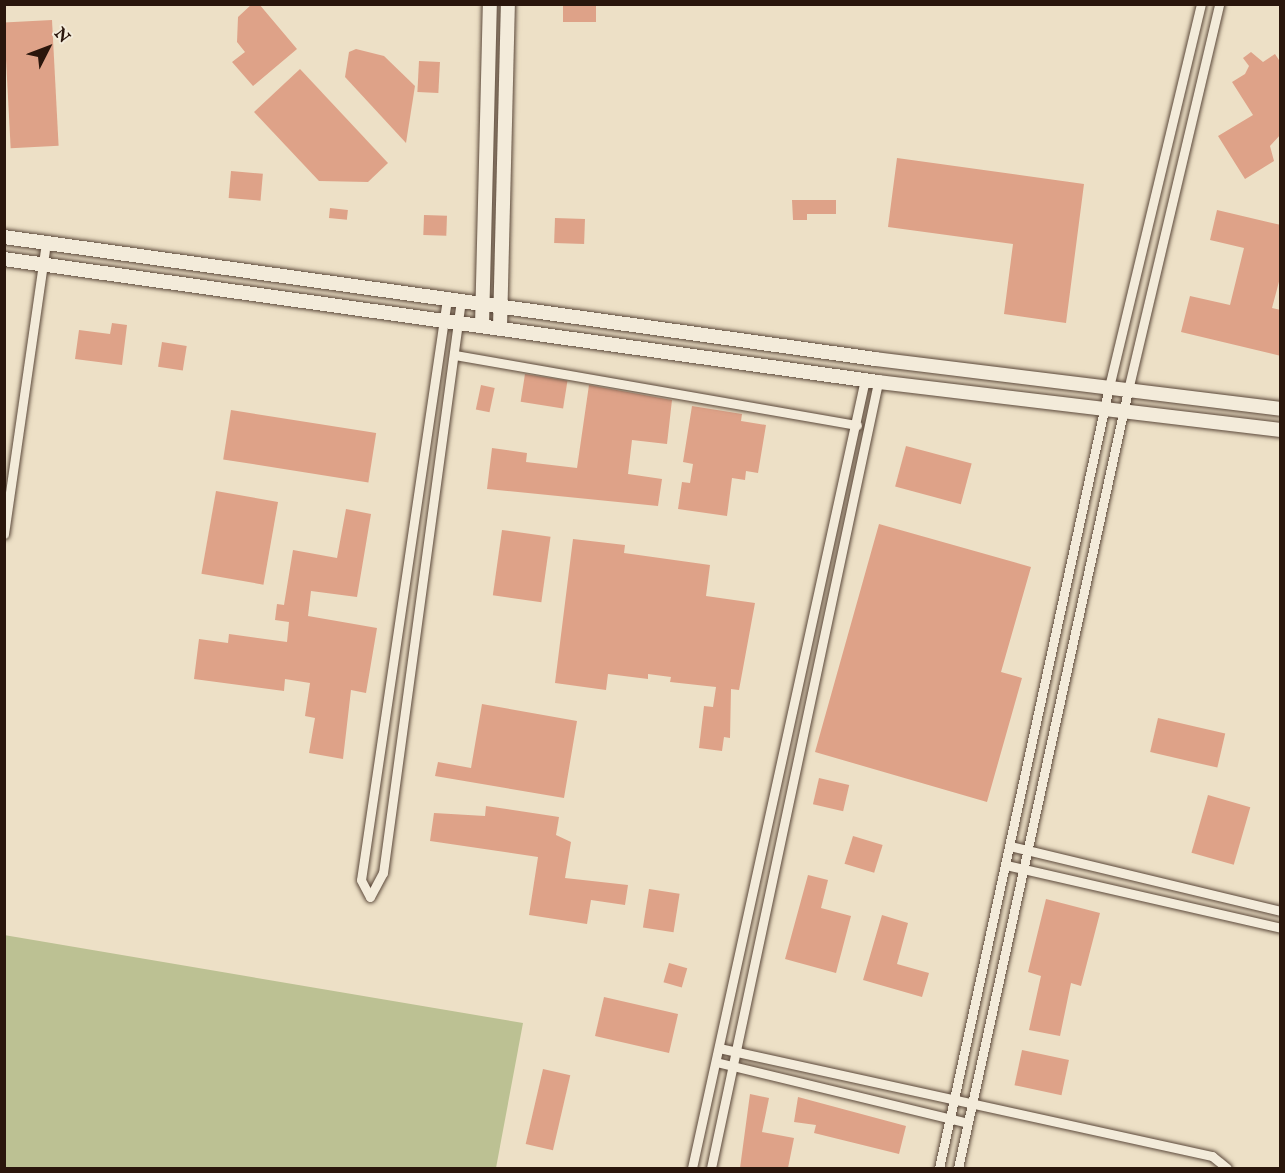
<!DOCTYPE html>
<html>
<head>
<meta charset="utf-8">
<style>
  body { margin:0 }
  #map { position:relative; width:1285px; height:1173px; overflow:hidden; background:#ede0c6; font-family:"IM FELL English",serif }
  div>[style] { position:absolute }
  [style*='--x'] { left:calc(var(--x)*1px); top:calc(var(--y)*1px); width:calc(var(--w)*1px); rotate:calc(var(--a)*1deg) }
  .green>* { inset:0; background:#bcc193 }
  .building>* { inset:0; background:#dea288; transform-origin:0 0 }
  .roads { filter:drop-shadow(0 0 2px #5b483a) drop-shadow(0 0 2px #5b483a) }
  .street>* { height:9px; margin:-4.5px; padding:0 4.5px; transform-origin:4.5px; border-radius:4.5px; background:#f3ebda }
  .secondary>* { height:14px; margin:-7px; padding:0 7px; transform-origin:7px; border-radius:7px; background:#f3ebda }
  span { translate:-50% -50%; white-space:nowrap; text-align:center; line-height:1.15; -webkit-text-stroke:4.5px #f3ebda; paint-order:stroke }
  .frame { position:absolute; inset:0; border:6px solid #2a160c; pointer-events:none }
  .north { position:absolute; left:18px; top:18px; width:60px; height:60px; -webkit-text-stroke:4px #f3ebda; paint-order:stroke; rotate:48deg; font-size:16px; font-weight:700; line-height:24px; text-align:center; color:#2a160c }
  .north::after { content:''; display:block; margin:auto; width:21px; height:27px; background:#2a160c; clip-path:polygon(50% 0,100% 100%,50% 72%,0 100%) }
</style>
</head>
<body>
<div id="map">
  <div class="green">
    <i style="clip-path:polygon(4px 935px,523px 1023px,496px 1168px,5px 1168px)"></i>
  </div>
  <div class="building">
    <i style="clip-path:polygon(252px 4px,259px 4px,297px 49px,253px 86px,232px 62px,245px 52px,237px 42px,238px 17px)"></i>
    <i style="left:563px;top:4px;width:33px;height:18px"></i>
    <i style="left:52px;top:20px;width:126px;height:48px;rotate:87deg"></i>
    <i style="clip-path:polygon(356px 49px,384px 56px,415px 86px,406px 143px,345px 77px,349px 52px)"></i>
    <i style="clip-path:polygon(1251px 52px,1263px 62px,1275px 54px,1281px 63px,1281px 134px,1270px 146px,1274px 161px,1245px 179px,1218px 136px,1253px 115px,1232px 82px,1245px 74px,1249px 66px,1243px 58px)"></i>
    <i style="left:419px;top:61px;width:21px;height:31px;rotate:3deg"></i>
    <i style="clip-path:polygon(300px 69px,388px 163px,368px 182px,319px 181px,254px 112px)"></i>
    <i style="clip-path:polygon(897px 158px,1084px 184px,1066px 323px,1004px 314px,1013px 244px,888px 227px)"></i>
    <i style="left:231px;top:171px;width:32px;height:27px;rotate:5deg"></i>
    <i style="clip-path:polygon(792px 200px,836px 200px,836px 214px,807px 214px,807px 220px,793px 220px)"></i>
    <i style="left:330px;top:208px;width:18px;height:10px;rotate:6deg"></i>
    <i style="clip-path:polygon(1217px 210px,1281px 225px,1281px 274px,1272px 308px,1281px 310px,1281px 356px,1181px 332px,1190px 296px,1230px 305px,1244px 248px,1210px 240px)"></i>
    <i style="left:424px;top:215px;width:23px;height:20px;rotate:2deg"></i>
    <i style="left:555px;top:218px;width:30px;height:25px;rotate:2deg"></i>
    <i style="clip-path:polygon(112px 323px,127px 325px,122px 365px,75px 359px,79px 330px,110px 334px)"></i>
    <i style="left:162px;top:342px;width:25px;height:25px;rotate:9deg"></i>
    <i style="left:525px;top:374px;width:43px;height:28px;rotate:9deg"></i>
    <i style="left:481px;top:385px;width:14px;height:25px;rotate:12deg"></i>
    <i style="clip-path:polygon(589px 385px,672px 400px,667px 444px,632px 440px,628px 474px,662px 479px,658px 506px,487px 489px,492px 448px,527px 453px,526px 462px,577px 468px)"></i>
    <i style="clip-path:polygon(692px 406px,742px 414px,741px 421px,766px 425px,758px 473px,746px 471px,745px 480px,732px 478px,727px 516px,678px 509px,682px 482px,690px 483px,693px 464px,683px 462px)"></i>
    <i style="left:231px;top:410px;width:147px;height:50px;rotate:9deg"></i>
    <i style="left:906px;top:446px;width:68px;height:42px;rotate:15deg"></i>
    <i style="left:216px;top:491px;width:63px;height:84px;rotate:10deg"></i>
    <i style="clip-path:polygon(346px 509px,371px 514px,357px 597px,311px 591px,308px 616px,377px 628px,366px 693px,351px 690px,343px 759px,309px 753px,315px 718px,305px 716px,310px 683px,285px 679px,284px 691px,194px 679px,199px 639px,228px 643px,229px 634px,287px 642px,289px 622px,275px 620px,277px 604px,284px 605px,293px 550px,337px 558px)"></i>
    <i style="clip-path:polygon(879px 524px,1031px 567px,1001px 672px,1022px 678px,987px 802px,815px 752px)"></i>
    <i style="left:502px;top:530px;width:49px;height:66px;rotate:8deg"></i>
    <i style="clip-path:polygon(573px 539px,625px 545px,624px 553px,710px 565px,706px 596px,755px 603px,739px 690px,731px 689px,730px 738px,724px 737px,722px 751px,699px 748px,704px 706px,713px 707px,716px 687px,670px 682px,671px 677px,648px 674px,648px 679px,608px 674px,606px 690px,555px 683px)"></i>
    <i style="clip-path:polygon(482px 704px,577px 721px,564px 798px,435px 776px,438px 762px,471px 768px)"></i>
    <i style="left:1158px;top:718px;width:69px;height:35px;rotate:13deg"></i>
    <i style="left:819px;top:778px;width:31px;height:27px;rotate:13deg"></i>
    <i style="left:1208px;top:795px;width:44px;height:60px;rotate:16deg"></i>
    <i style="clip-path:polygon(486px 806px,559px 817px,556px 835px,571px 842px,565px 878px,628px 885px,625px 905px,591px 900px,587px 924px,529px 915px,538px 857px,430px 841px,434px 813px,485px 816px)"></i>
    <i style="left:853px;top:836px;width:31px;height:29px;rotate:17deg"></i>
    <i style="clip-path:polygon(808px 875px,828px 880px,821px 908px,851px 916px,836px 973px,785px 959px)"></i>
    <i style="left:649px;top:889px;width:31px;height:39px;rotate:9deg"></i>
    <i style="clip-path:polygon(1046px 899px,1100px 913px,1081px 986px,1071px 983px,1060px 1036px,1029px 1030px,1041px 976px,1028px 972px)"></i>
    <i style="clip-path:polygon(882px 915px,908px 923px,897px 964px,929px 973px,922px 997px,863px 980px)"></i>
    <i style="left:669px;top:963px;width:19px;height:20px;rotate:16deg"></i>
    <i style="left:604px;top:997px;width:76px;height:40px;rotate:13deg"></i>
    <i style="left:1022px;top:1050px;width:48px;height:36px;rotate:12deg"></i>
    <i style="left:543px;top:1069px;width:28px;height:77px;rotate:13deg"></i>
    <i style="clip-path:polygon(750px 1094px,769px 1098px,762px 1132px,794px 1138px,788px 1168px,740px 1168px)"></i>
    <i style="clip-path:polygon(798px 1097px,906px 1126px,899px 1154px,814px 1133px,816px 1125px,794px 1122px)"></i>
  </div>
  <div class="roads">
    <div class="street">
      <i style="--x:447;--y:299;--w:587;--a:98.42"></i>
      <i style="--x:361;--y:880;--w:19;--a:62"></i>
      <i style="--x:370;--y:897;--w:27;--a:-62"></i>
      <i style="--x:383;--y:873;--w:578;--a:-82.25"></i>
      <i style="--x:455;--y:355;--w:408;--a:9.9"></i>
      <i style="--x:4;--y:534;--w:296;--a:-81.8"></i>
      <i style="--x:1010;--y:846;--w:278;--a:13.5"></i>
      <i style="--x:1006;--y:865;--w:281;--a:12.9"></i>
      <i style="--x:719;--y:1048;--w:505;--a:12.36"></i>
      <i style="--x:1212;--y:1156;--w:19;--a:39"></i>
      <i style="--x:716;--y:1062;--w:259;--a:13.6"></i>
      <i style="--x:692;--y:1168;--w:808;--a:-77.63"></i>
      <i style="--x:711;--y:1168;--w:804;--a:-78"></i>
      <i style="--x:939;--y:1168;--w:799;--a:-77.72"></i>
      <i style="--x:1109;--y:387;--w:394;--a:-76.5"></i>
      <i style="--x:958;--y:1168;--w:796;--a:-77.67"></i>
      <i style="--x:1128;--y:390;--w:397;--a:-76.7"></i>
    </div>
    <div class="secondary">
      <i style="--x:4;--y:237;--w:880;--a:7.97"></i>
      <i style="--x:875;--y:359;--w:408;--a:7"></i>
      <i style="--x:4;--y:259;--w:883;--a:8.01"></i>
      <i style="--x:878;--y:382;--w:405;--a:6.8"></i>
      <i style="--x:482;--y:325;--w:321;--a:-88.6"></i>
      <i style="--x:500;--y:327;--w:323;--a:-88.6"></i>
    </div>
  </div>
  <div class="frame"></div>
  <div class="north">N</div>
</div>
</body>
</html>
